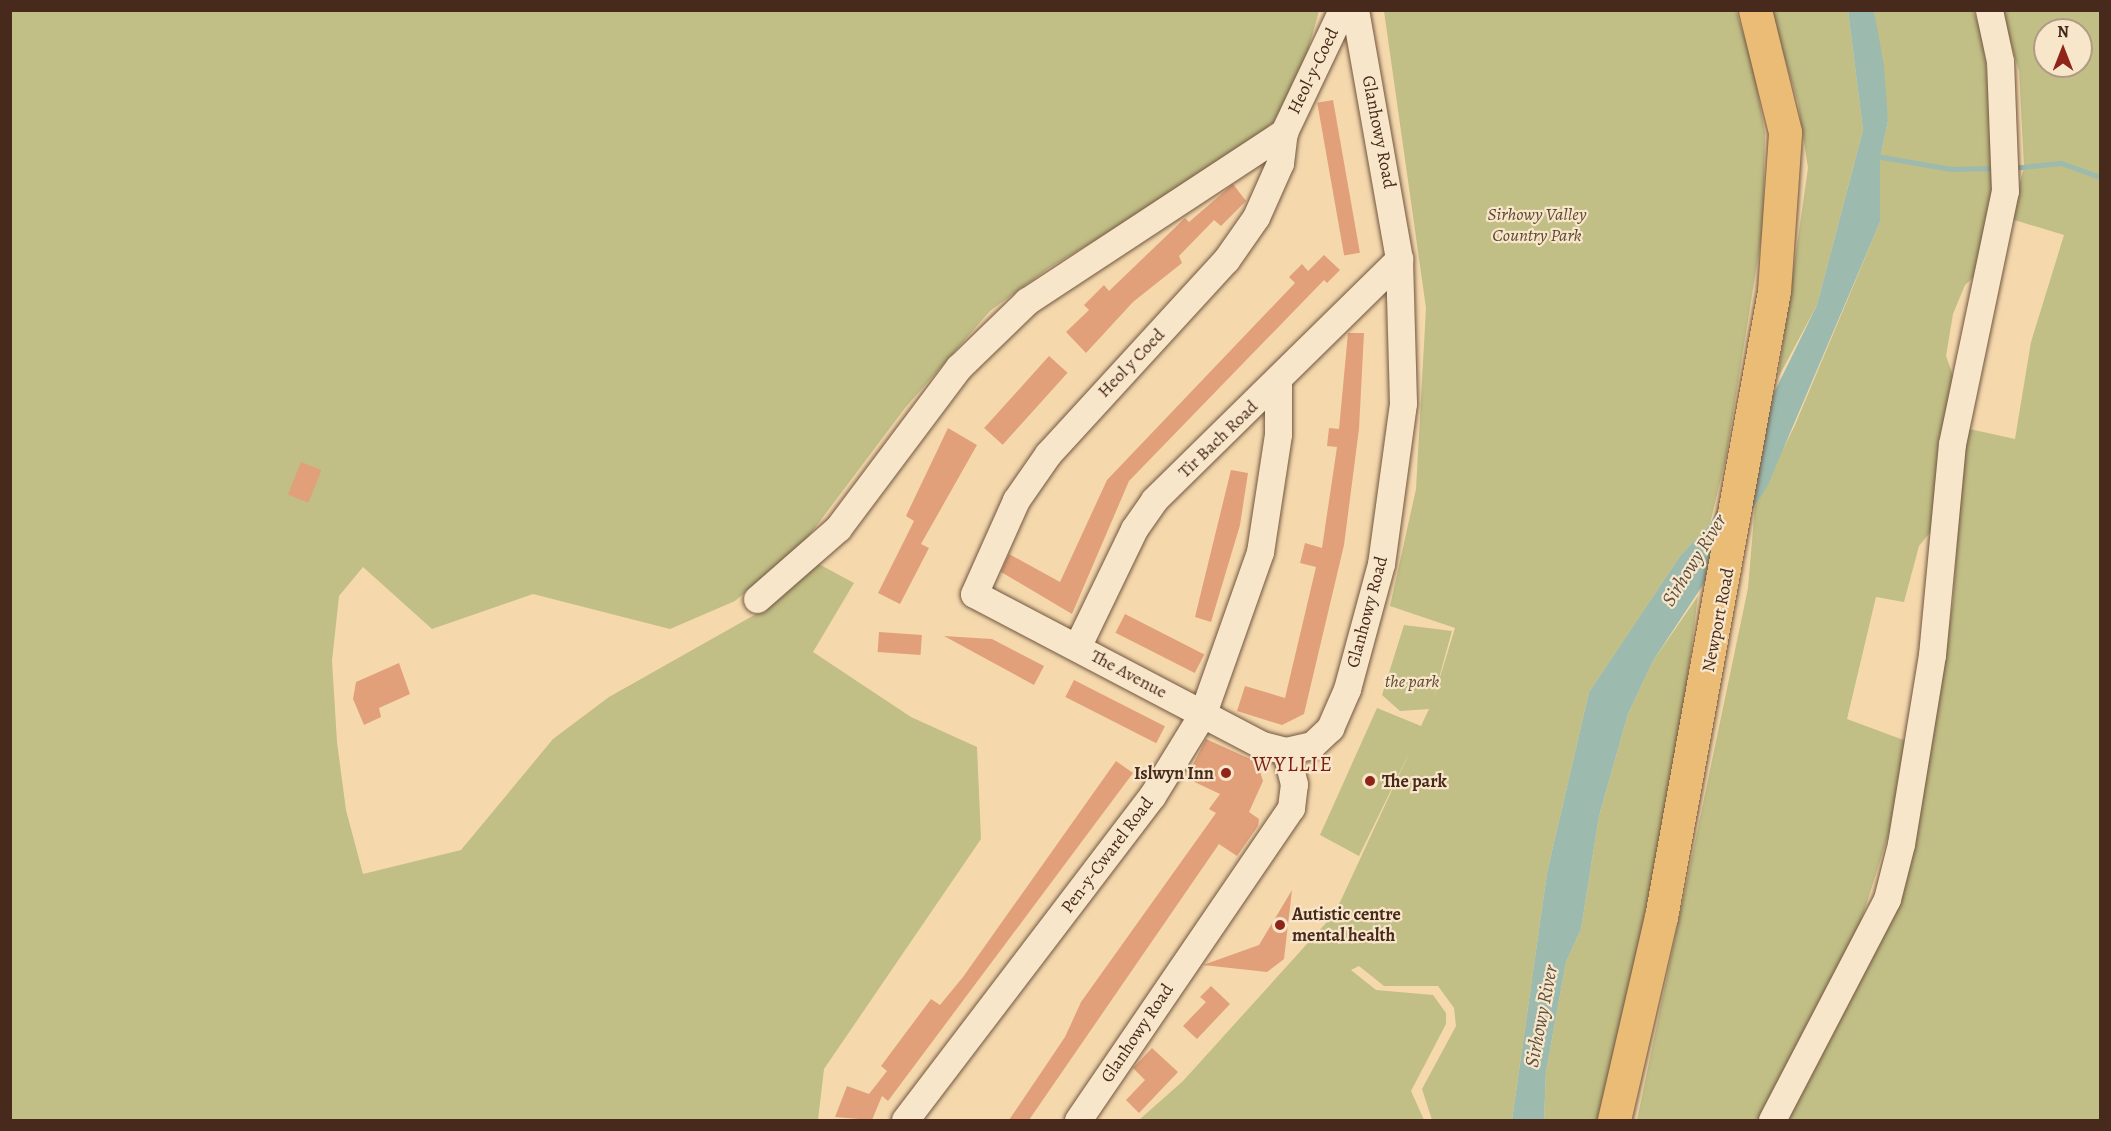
<!DOCTYPE html>
<html>
<head>
<meta charset="utf-8">
<style>
  body { margin:0 }
  #map { position:relative; width:2111px; height:1131px; overflow:hidden; background:#f5d9ad; font-family:Alegreya,serif }
  div>[style] { position:absolute }
  [style*='--x'] { left:calc(var(--x)*1px); top:calc(var(--y)*1px); width:calc(var(--w)*1px); rotate:calc(var(--a)*1deg) }
  .green>* { inset:0; background:#c1be86 }
  .water>* { inset:0; background:#9cbaae }
  .stream>* { height:5px; margin:-2.5px; padding:0 2.5px; transform-origin:2.5px; border-radius:2.5px; background:#9cbaae }
  .building>* { inset:0; background:#e1a07a; transform-origin:0 0 }
  .roads { filter:drop-shadow(0 0 2px #725640) drop-shadow(0 0 2px #725640) }
  .minor>* { height:27px; margin:-13.5px; padding:0 13.5px; transform-origin:13.5px; border-radius:13.5px; background:#f8e6ca }
  .major>* { height:33px; margin:-16.5px; padding:0 16.5px; transform-origin:16.5px; border-radius:16.5px; background:#eabc76 }
  .dots>* { width:16px; height:16px; translate:-50% -50%; box-sizing:border-box; border:3px solid #f8e6ca; border-radius:50% }
  span { translate:-50% -50%; white-space:nowrap; text-align:center; line-height:1.15; -webkit-text-stroke:4.5px #f8e6ca; paint-order:stroke }
  .street-label { font-size:18px; color:#472a1c }
  .park-label { font-size:18px; color:#5f4831; font-style:italic }
  .poi-label { font-size:18px; color:#472a1c; font-weight:700 }
  .right { translate:-100% -50%; text-align:right }
  .left { translate:0 -50%; text-align:left }
  .water-label { font-size:20px; color:#5c4e40; font-style:italic }
  .quarter-label { font-size:21px; color:#7a1f14; letter-spacing:1.5px }
  .frame { position:absolute; inset:0; border:12px solid #472a1c; pointer-events:none }
  .north { position:absolute; left:2033px; top:18px; width:60px; height:60px; box-sizing:border-box; background:#f8e6ca; border:2px solid #b19b84; border-radius:50%; rotate:0deg; font-size:16px; font-weight:700; line-height:24px; text-align:center; color:#472a1c }
  .north::after { content:''; display:block; margin:auto; width:21px; height:27px; background:#8f2418; clip-path:polygon(50% 0,100% 100%,50% 72%,0 100%) }
</style>
</head>
<body>
<div id="map">
  <div class="green">
    <i style="clip-path:polygon(10px 11px,1319px 11px,1302px 71px,1274px 122px,1220px 165px,1049px 268px,990px 311px,905px 408px,805px 541px,735px 601px,670px 629px,533px 594px,432px 629px,363px 567px,339px 596px,332px 661px,337px 742px,346px 810px,363px 874px,461px 850px,553px 739px,609px 697px,765px 609px,815px 562px,854px 583px,813px 652px,911px 717px,977px 747px,981px 839px,824px 1069px,818px 1120px,11px 1120px)"></i>
    <i style="clip-path:polygon(1384px 11px,1736px 11px,1752px 60px,1765px 133px,1763px 227px,1726px 457px,1710px 524px,1680px 556px,1589px 692px,1547px 873px,1512px 1120px,1432px 1120px,1422px 1089px,1456px 1026px,1454px 1008px,1438px 986px,1384px 986px,1359px 966px,1351px 970px,1376px 990px,1433px 995px,1446px 1013px,1446px 1024px,1411px 1091px,1424px 1120px,1139px 1120px,1183px 1081px,1335px 913px,1411px 749px,1359px 856px,1320px 835px,1377px 708px,1421px 726px,1429px 709px,1400px 711px,1382px 695px,1404px 625px,1452px 631px,1433px 700px,1455px 628px,1390px 606px,1416px 489px,1426px 308px)"></i>
    <i style="clip-path:polygon(1771px 11px,1848px 11px,1863px 130px,1817px 305px,1778px 378px,1808px 168px,1798px 103px)"></i>
    <i style="clip-path:polygon(1874px 11px,1973px 11px,1982px 32px,1998px 168px,1977px 274px,1965px 285px,1953px 314px,1946px 356px,1956px 384px,1936px 525px,1919px 546px,1904px 602px,1876px 597px,1847px 719px,1909px 742px,1896px 811px,1854px 943px,1759px 1120px,1637px 1120px,1748px 588px,1755px 506px,1795px 425px,1880px 222px,1880px 158px,1888px 121px)"></i>
    <i style="clip-path:polygon(evenodd,2001px 11px,2100px 11px,2100px 1120px,1788px 1120px,1896px 905px,1921px 809px,1953px 601px,1965px 428px,2015px 439px,2031px 342px,2064px 235px,2011px 219px,2024px 167px,2019px 71px,2001px 11px,2045px 30px,2081px 30px,2081px 66px,2045px 66px,2045px 30px)"></i>
    <i style="clip-path:polygon(1698px 596px,1678px 754px,1602px 1120px,1544px 1120px,1546px 1072px,1566px 962px,1581px 929px,1599px 816px,1628px 714px,1653px 661px)"></i>
  </div>
  <div class="water">
    <i style="clip-path:polygon(1848px 11px,1874px 11px,1884px 66px,1888px 121px,1880px 158px,1880px 222px,1767px 487px,1653px 661px,1628px 714px,1599px 816px,1581px 929px,1566px 962px,1546px 1072px,1544px 1120px,1512px 1120px,1547px 873px,1589px 692px,1680px 556px,1710px 524px,1817px 305px,1863px 130px)"></i>
  </div>
  <div class="stream">
    <i style="--x:1876;--y:156;--w:76;--a:9.8"></i>
    <i style="--x:1951;--y:169;--w:45;--a:-1.3"></i>
    <i style="--x:2012;--y:168;--w:49;--a:-5.8"></i>
    <i style="--x:2061;--y:163;--w:41;--a:19.7"></i>
  </div>
  <div class="building">
    <i style="left:1333px;top:100px;width:155px;height:16px;rotate:80deg"></i>
    <i style="clip-path:polygon(1233px 184px,1246px 201px,1221px 226px,1214px 220px,1179px 256px,1182px 263px,1133px 302px,1086px 353px,1066px 332px,1089px 310px,1084px 305px,1104px 285px,1109px 291px,1185px 218px,1189px 222px)"></i>
    <i style="clip-path:polygon(1324px 255px,1340px 270px,1327px 283px,1324px 280px,1129px 481px,1072px 614px,1001px 572px,1009px 554px,1060px 582px,1107px 480px,1295px 283px,1289px 277px,1302px 264px,1308px 271px)"></i>
    <i style="clip-path:polygon(1348px 333px,1364px 333px,1359px 429px,1344px 545px,1304px 714px,1282px 725px,1237px 711px,1245px 686px,1285px 698px,1316px 567px,1300px 563px,1305px 543px,1322px 548px,1337px 447px,1327px 446px,1329px 428px,1339px 429px)"></i>
    <i style="left:1049px;top:356px;width:25px;height:97px;rotate:42deg"></i>
    <i style="clip-path:polygon(948px 428px,977px 445px,921px 544px,929px 548px,900px 604px,878px 593px,914px 521px,906px 516px)"></i>
    <i style="left:301px;top:462px;width:22px;height:35px;rotate:22deg"></i>
    <i style="clip-path:polygon(1231px 470px,1248px 473px,1240px 525px,1211px 622px,1195px 617px)"></i>
    <i style="left:1125px;top:614px;width:89px;height:21px;rotate:27deg"></i>
    <i style="left:879px;top:632px;width:43px;height:20px;rotate:4deg"></i>
    <i style="clip-path:polygon(944px 636px,992px 639px,1044px 666px,1034px 685px)"></i>
    <i style="clip-path:polygon(399px 663px,410px 694px,379px 708px,381px 717px,364px 725px,353px 699px,356px 682px)"></i>
    <i style="left:1074px;top:680px;width:102px;height:19px;rotate:27deg"></i>
    <i style="clip-path:polygon(1206px 739px,1257px 762px,1263px 781px,1249px 812px,1259px 819px,1258px 826px,1237px 856px,1219px 844px,1029px 1120px,1009px 1120px,1065px 1037px,1081px 1002px,1216px 813px,1209px 809px,1220px 794px,1186px 778px)"></i>
    <i style="clip-path:polygon(1116px 761px,1133px 773px,888px 1101px,882px 1096px,872px 1120px,835px 1117px,847px 1086px,869px 1094px,887px 1071px,881px 1066px,931px 999px,940px 1005px,963px 977px)"></i>
    <i style="clip-path:polygon(1292px 890px,1284px 959px,1267px 972px,1203px 965px,1259px 945px)"></i>
    <i style="clip-path:polygon(1211px 986px,1230px 1004px,1197px 1039px,1183px 1026px,1206px 1002px,1200px 997px)"></i>
    <i style="clip-path:polygon(1152px 1048px,1178px 1072px,1139px 1113px,1126px 1100px,1145px 1080px,1133px 1068px)"></i>
  </div>
  <div class="roads">
    <div class="minor">
      <i style="--x:757;--y:599;--w:108;--a:-41.2"></i>
      <i style="--x:838;--y:528;--w:201;--a:-53.1"></i>
      <i style="--x:959;--y:367;--w:95;--a:-44.1"></i>
      <i style="--x:1027;--y:301;--w:308;--a:-33.3"></i>
      <i style="--x:1077;--y:647;--w:131;--a:-64.2"></i>
      <i style="--x:1134;--y:529;--w:35;--a:-55"></i>
      <i style="--x:1154;--y:500;--w:344;--a:-44.5"></i>
      <i style="--x:1286;--y:751;--w:25;--a:-166"></i>
      <i style="--x:1262;--y:745;--w:325;--a:-152.3"></i>
      <i style="--x:974;--y:594;--w:103;--a:-65.9"></i>
      <i style="--x:1016;--y:500;--w:56;--a:-55.2"></i>
      <i style="--x:1048;--y:454;--w:263;--a:-47.5"></i>
      <i style="--x:1226;--y:260;--w:52;--a:-55.1"></i>
      <i style="--x:1256;--y:217;--w:59;--a:-66"></i>
      <i style="--x:1280;--y:163;--w:31;--a:-83"></i>
      <i style="--x:1284;--y:132;--w:135;--a:-64.6"></i>
      <i style="--x:905;--y:1120;--w:407;--a:-52.7"></i>
      <i style="--x:1152;--y:796;--w:97;--a:-58.4"></i>
      <i style="--x:1203;--y:713;--w:171;--a:-70.5"></i>
      <i style="--x:1260;--y:552;--w:119;--a:-81.3"></i>
      <i style="--x:1278;--y:434;--w:52;--a:-90"></i>
      <i style="--x:1078;--y:1120;--w:378;--a:-55.7"></i>
      <i style="--x:1291;--y:808;--w:24;--a:-83"></i>
      <i style="--x:1294;--y:784;--w:34;--a:-104"></i>
      <i style="--x:1286;--y:751;--w:27;--a:-13"></i>
      <i style="--x:1312;--y:745;--w:25;--a:-43"></i>
      <i style="--x:1330;--y:728;--w:43;--a:-66.4"></i>
      <i style="--x:1347;--y:689;--w:130;--a:-74.8"></i>
      <i style="--x:1381;--y:564;--w:162;--a:-82.2"></i>
      <i style="--x:1403;--y:403;--w:144;--a:-91.6"></i>
      <i style="--x:1399;--y:259;--w:253;--a:-100"></i>
      <i style="--x:1772;--y:1120;--w:249;--a:-62.5"></i>
      <i style="--x:1887;--y:899;--w:57;--a:-75.7"></i>
      <i style="--x:1901;--y:844;--w:192;--a:-80.7"></i>
      <i style="--x:1932;--y:655;--w:212;--a:-84.6"></i>
      <i style="--x:1952;--y:444;--w:258;--a:-78.2"></i>
      <i style="--x:2005;--y:191;--w:130;--a:-92.2"></i>
      <i style="--x:2000;--y:61;--w:52;--a:-102.2"></i>
    </div>
    <div class="major">
      <i style="--x:1614;--y:1120;--w:208;--a:-77"></i>
      <i style="--x:1661;--y:917;--w:636;--a:-79.77"></i>
      <i style="--x:1774;--y:291;--w:159;--a:-86"></i>
      <i style="--x:1785;--y:132;--w:126;--a:-103.8"></i>
    </div>
  </div>
  <div class="dots">
    <i style="left:1226px;top:773px;background:#8f2418"></i>
    <i style="left:1370px;top:781px;background:#8f2418"></i>
    <i style="left:1280px;top:925px;background:#8f2418"></i>
  </div>
  <div class="street-label">
    <span style="left:1313px;top:71px;rotate:-64deg">Heol-y-Coed</span>
    <span style="left:1379px;top:132px;rotate:79deg">Glanhowy Road</span>
    <span style="left:1131px;top:363px;rotate:-46deg">Heol y Coed</span>
    <span style="left:1218px;top:439px;rotate:-44deg">Tir Bach Road</span>
    <span style="left:1367px;top:612px;rotate:-75deg">Glanhowy Road</span>
    <span style="left:1718px;top:620px;rotate:-79deg">Newport Road</span>
    <span style="left:1129px;top:674px;rotate:28deg">The Avenue</span>
    <span style="left:1107px;top:855px;rotate:-53deg">Pen-y-Cwarel Road</span>
    <span style="left:1137px;top:1033px;rotate:-56deg">Glanhowy Road</span>
  </div>
  <div class="park-label">
    <span style="left:1537px;top:225px">Sirhowy Valley<br>Country Park</span>
    <span style="left:1412px;top:681px">the park</span>
  </div>
  <div class="poi-label">
    <span class="right" style="left:1214px;top:773px">Islwyn Inn</span>
    <span class="left" style="left:1382px;top:781px">The park</span>
    <span class="left" style="left:1292px;top:925px">Autistic centre<br>mental health</span>
  </div>
  <div class="water-label">
    <span style="left:1694px;top:560px;rotate:-58deg">Sirhowy River</span>
    <span style="left:1541px;top:1016px;rotate:-79deg">Sirhowy River</span>
  </div>
  <div class="quarter-label">
    <span style="left:1293px;top:764px">WYLLIE</span>
  </div>
  <div class="frame"></div>
  <div class="north">N</div>
</div>
</body>
</html>
